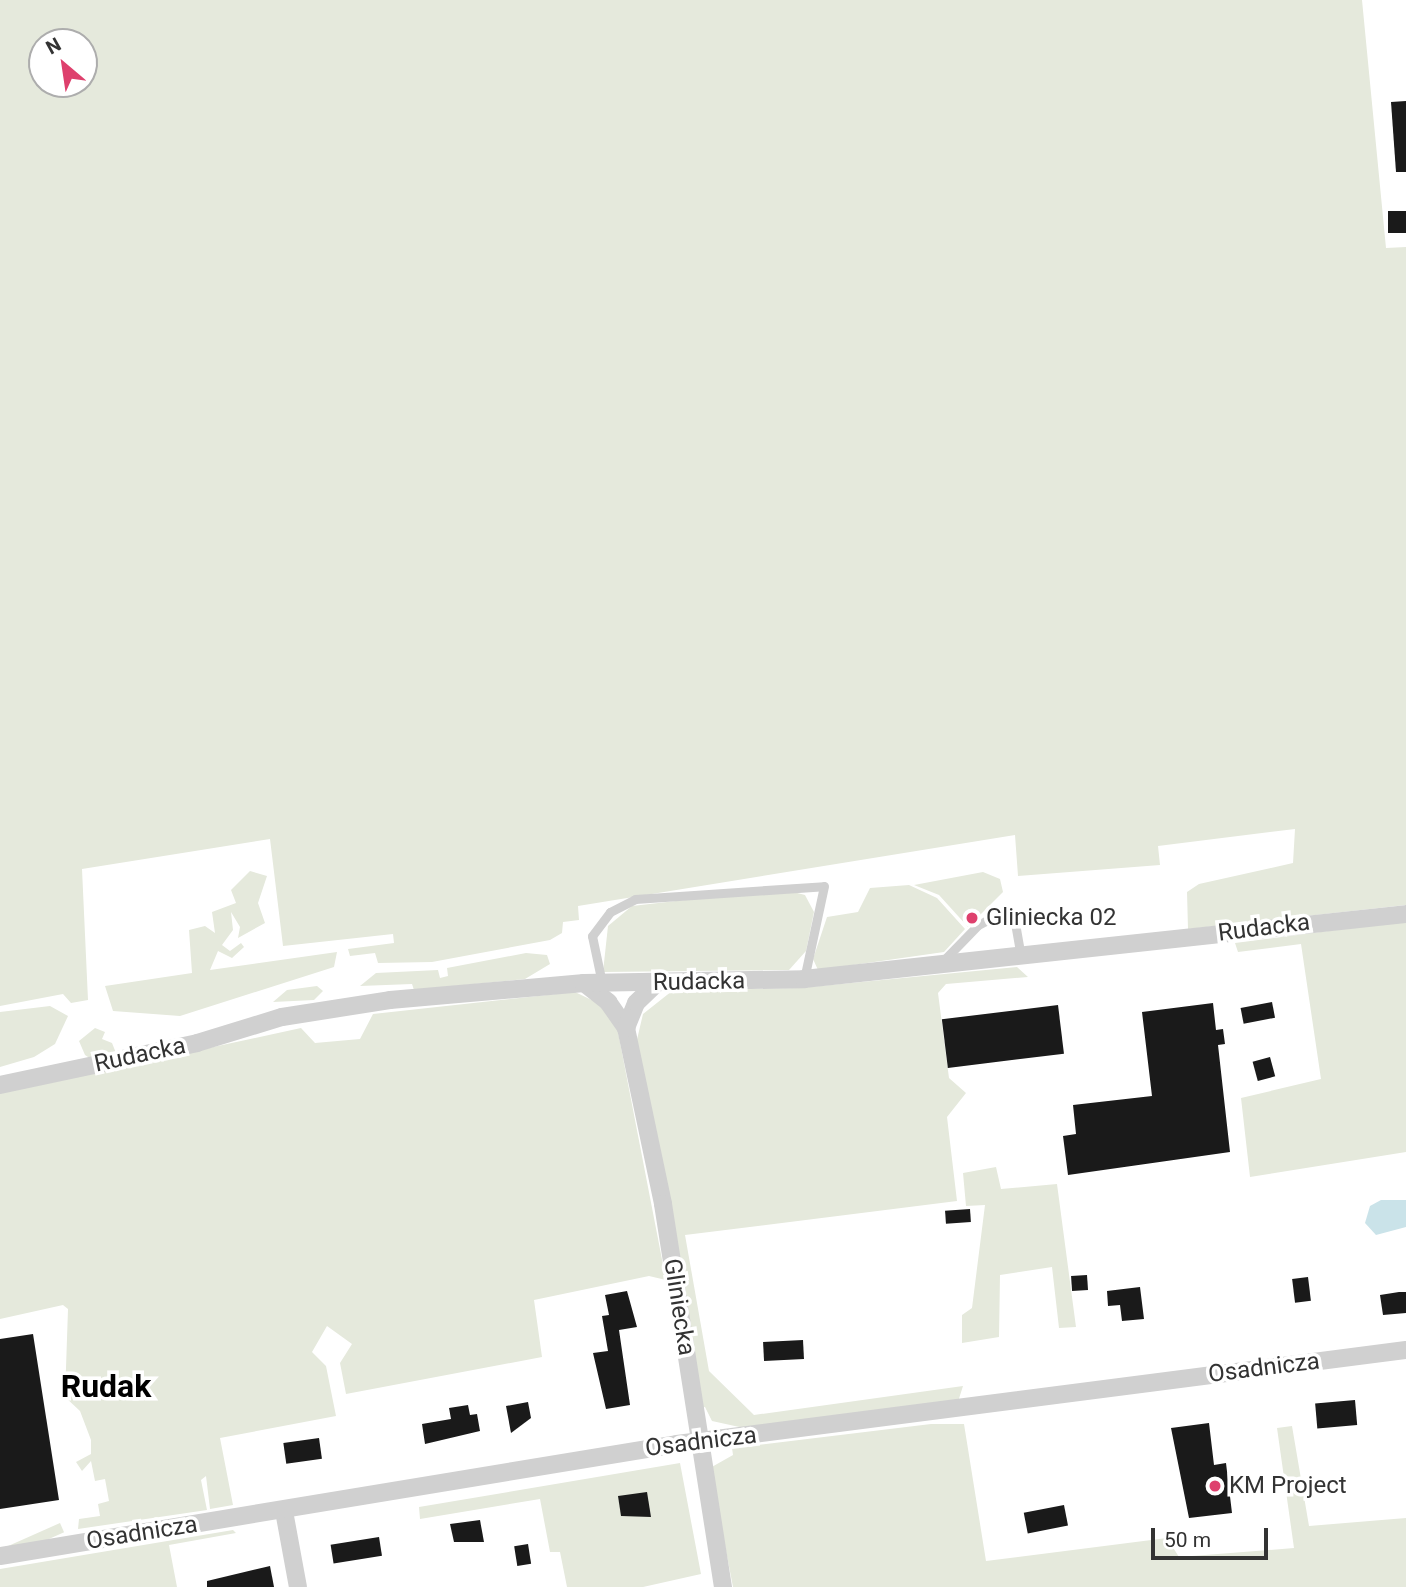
<!DOCTYPE html>
<html>
<head>
<meta charset="utf-8">
<style>
  body { margin:0 }
  #map { position:relative; width:1406px; height:1587px; overflow:hidden; background:#fff; font-family:Roboto,sans-serif }
  div>[style] { position:absolute }
  [style*='--x'] { left:calc(var(--x)*1px); top:calc(var(--y)*1px); width:calc(var(--w)*1px); rotate:calc(var(--a)*1deg) }
  .green>* { inset:0; background:#e5e9dc; transform-origin:0 0 }
  .water>* { inset:0; background:#cae3e9 }
  .building>* { inset:0; background:#1a1a1a; transform-origin:0 0 }
  .service>* { height:9px; margin:-4.5px; padding:0 4.5px; transform-origin:4.5px; border-radius:4.5px; background:#d0d0d0 }
  .minor>* { height:18px; margin:-9px; padding:0 9px; transform-origin:9px; border-radius:9px; background:#d0d0d0 }
  .dots>* { width:19px; height:19px; translate:-50% -50%; box-sizing:border-box; border:4px solid #fff; border-radius:50% }
  span { translate:-50% -50%; white-space:nowrap; text-align:center; line-height:1.15; -webkit-text-stroke:7px #fff; paint-order:stroke }
  .poi-label { font-size:24px; color:#333 }
  .left { translate:0 -50%; text-align:left }
  .street-label { font-size:24px; color:#333 }
  .district-label { font-size:32px; color:#000; font-weight:700 }
  .north { position:absolute; left:28px; top:28px; width:70px; height:70px; box-sizing:border-box; background:#fff; border:2px solid #adadad; border-radius:50%; rotate:331deg; font-size:19px; font-weight:700; line-height:28px; text-align:center; color:#333 }
  .north::after { content:''; display:block; margin:auto; width:24px; height:32px; background:#de406d; clip-path:polygon(50% 0,100% 100%,50% 72%,0 100%) }
  .scale { position:absolute; left:1151px; top:1528px; width:117px; height:32px; box-sizing:border-box; border:4px solid #333; border-top:0; padding-left:9px; font-size:21px; line-height:24px; white-space:nowrap; color:#333; -webkit-text-stroke:5px #fff; paint-order:stroke }
</style>
</head>
<body>
<div id="map">
  <div class="green">
    <i style="clip-path:polygon(evenodd,0 0,1362px 0,1386px 248px,1406px 247px,1406px 905px,1188px 929px,1187px 892px,1199px 884px,1293px 863px,1295px 829px,1158px 846px,1160px 865px,1018px 876px,1015px 835px,578px 906px,579px 920px,563px 922px,562px 933px,550px 940px,432px 962px,378px 963px,375px 953px,350px 956px,348px 949px,394px 943px,393px 934px,283px 946px,270px 839px,82px 869px,88px 1000px,71px 1003px,63px 994px,0 1006px,0 0,42px 42px,84px 42px,84px 84px,42px 84px,42px 42px)"></i>
    <i style="clip-path:polygon(250px 871px,267px 876px,258px 903px,265px 923px,238px 938px,240px 927px,231px 912px,233px 930px,222px 945px,230px 951px,241px 943px,244px 947px,232px 958px,218px 951px,210px 970px,337px 952px,334px 967px,180px 1016px,113px 1011px,105px 986px,192px 973px,189px 930px,205px 926px,215px 933px,212px 912px,236px 903px,231px 890px)"></i>
    <i style="clip-path:polygon(983px 872px,1000px 879px,1003px 892px,968px 927px,939px 895px,914px 885px)"></i>
    <i style="clip-path:polygon(909px 885px,937px 898px,965px 929px,944px 952px,818px 970px,813px 959px,827px 917px,858px 912px,870px 888px)"></i>
    <i style="clip-path:polygon(782px 889px,805px 895px,814px 912px,806px 951px,789px 970px,603px 972px,608px 926px,632px 906px)"></i>
    <i style="clip-path:polygon(1406px 921px,1406px 1152px,1250px 1177px,1241px 1098px,1321px 1079px,1301px 944px,1238px 952px,1235px 943px)"></i>
    <i style="clip-path:polygon(526px 953px,547px 955px,550px 964px,525px 979px,414px 990px,412px 984px,360px 986px,376px 973px,438px 970px,440px 978px,448px 976px,447px 968px)"></i>
    <i style="clip-path:polygon(1017px 967px,1028px 977px,946px 984px,938px 993px,949px 1078px,966px 1093px,947px 1117px,957px 1201px,685px 1235px,709px 1371px,754px 1415px,963px 1386px,956px 1408px,753px 1430px,712px 1421px,705px 1407px,700px 1408px,635px 1048px,643px 1014px,672px 991px,799px 988px)"></i>
    <i style="clip-path:polygon(317px 986px,323px 991px,314px 1000px,273px 1002px,287px 990px)"></i>
    <i style="clip-path:polygon(575px 992px,600px 1004px,617px 1027px,666px 1280px,649px 1276px,534px 1300px,542px 1357px,346px 1394px,340px 1363px,352px 1344px,327px 1326px,312px 1352px,326px 1366px,336px 1416px,220px 1438px,233px 1505px,210px 1509px,206px 1476px,201px 1480px,207px 1510px,78px 1529px,79px 1519px,100px 1516px,98px 1504px,109px 1501px,105px 1479px,95px 1481px,91px 1461px,82px 1471px,76px 1462px,91px 1454px,91px 1440px,80px 1411px,65px 1397px,68px 1309px,63px 1305px,0 1319px,0 1093px,301px 1028px,315px 1043px,360px 1039px,373px 1014px)"></i>
    <i style="clip-path:polygon(50px 1006px,68px 1016px,55px 1044px,34px 1057px,0 1067px,0 1012px)"></i>
    <i style="clip-path:polygon(95px 1028px,105px 1032px,102px 1039px,112px 1043px,116px 1053px,91px 1059px,85px 1055px,79px 1041px)"></i>
    <i style="clip-path:polygon(996px 1167px,1001px 1189px,1057px 1184px,1076px 1327px,1059px 1328px,1052px 1267px,1000px 1275px,999px 1337px,962px 1343px,962px 1315px,972px 1308px,985px 1205px,966px 1206px,963px 1173px)"></i>
    <i style="clip-path:polygon(931px 1424px,964px 1424px,986px 1561px,1167px 1538px,1179px 1557px,1294px 1548px,1277px 1428px,1292px 1426px,1309px 1526px,1406px 1518px,1406px 1587px,733px 1587px,710px 1468px,733px 1455px,732px 1448px)"></i>
    <i style="clip-path:polygon(680px 1463px,701px 1574px,643px 1587px,567px 1587px,560px 1552px,550px 1552px,540px 1499px,420px 1519px,419px 1507px)"></i>
    <i style="left:60px;top:1523px;width:10px;height:61px;rotate:66deg"></i>
    <i style="clip-path:polygon(233px 1530px,236px 1533px,169px 1545px,177px 1587px,0 1587px,0 1569px)"></i>
  </div>
  <div class="water">
    <i style="clip-path:polygon(1381px 1200px,1406px 1200px,1406px 1227px,1376px 1235px,1365px 1223px,1370px 1206px)"></i>
  </div>
  <div class="building">
    <i style="clip-path:polygon(1406px 101px,1406px 172px,1396px 172px,1391px 102px)"></i>
    <i style="left:1406px;top:211px;width:22px;height:18px;rotate:90deg"></i>
    <i style="left:1272px;top:1002px;width:16px;height:32px;rotate:79deg"></i>
    <i style="clip-path:polygon(1213px 1003px,1216px 1030px,1223px 1029px,1225px 1044px,1218px 1045px,1230px 1152px,1068px 1175px,1063px 1136px,1076px 1134px,1073px 1105px,1152px 1096px,1142px 1012px)"></i>
    <i style="left:1058px;top:1005px;width:49px;height:117px;rotate:83deg"></i>
    <i style="left:1270px;top:1057px;width:20px;height:18px;rotate:75deg"></i>
    <i style="left:970px;top:1209px;width:13px;height:25px;rotate:86deg"></i>
    <i style="left:1087px;top:1275px;width:15px;height:16px;rotate:86deg"></i>
    <i style="left:1308px;top:1277px;width:24px;height:16px;rotate:83deg"></i>
    <i style="clip-path:polygon(1140px 1287px,1144px 1319px,1122px 1321px,1120px 1305px,1108px 1306px,1107px 1291px)"></i>
    <i style="clip-path:polygon(627px 1291px,637px 1327px,619px 1330px,630px 1405px,606px 1409px,593px 1353px,608px 1351px,602px 1316px,609px 1315px,605px 1295px)"></i>
    <i style="clip-path:polygon(1399px 1292px,1406px 1292px,1406px 1313px,1383px 1315px,1380px 1295px)"></i>
    <i style="clip-path:polygon(33px 1334px,59px 1500px,0 1509px,0 1339px)"></i>
    <i style="left:803px;top:1340px;width:19px;height:40px;rotate:87deg"></i>
    <i style="left:1355px;top:1400px;width:25px;height:40px;rotate:85deg"></i>
    <i style="clip-path:polygon(528px 1402px,531px 1418px,511px 1433px,506px 1406px)"></i>
    <i style="clip-path:polygon(468px 1405px,470px 1415px,477px 1414px,480px 1431px,425px 1444px,422px 1424px,451px 1419px,449px 1408px)"></i>
    <i style="clip-path:polygon(1209px 1423px,1214px 1465px,1226px 1463px,1232px 1513px,1189px 1518px,1171px 1428px)"></i>
    <i style="left:319px;top:1438px;width:21px;height:36px;rotate:82deg"></i>
    <i style="clip-path:polygon(647px 1492px,651px 1517px,621px 1516px,618px 1496px)"></i>
    <i style="left:1064px;top:1505px;width:21px;height:41px;rotate:79deg"></i>
    <i style="clip-path:polygon(480px 1520px,484px 1542px,454px 1542px,450px 1524px)"></i>
    <i style="left:379px;top:1537px;width:19px;height:49px;rotate:81deg"></i>
    <i style="left:528px;top:1544px;width:20px;height:14px;rotate:81deg"></i>
    <i style="clip-path:polygon(270px 1566px,274px 1587px,207px 1587px,207px 1581px)"></i>
  </div>
  <div class="service">
    <i style="--x:943;--y:961;--w:50;--a:-45.8"></i>
    <i style="--x:978;--y:925;--w:24;--a:-28"></i>
    <i style="--x:999;--y:914;--w:18;--a:29"></i>
    <i style="--x:1015;--y:923;--w:34;--a:80"></i>
    <i style="--x:602;--y:983;--w:48;--a:-102"></i>
    <i style="--x:592;--y:936;--w:30;--a:-53"></i>
    <i style="--x:610;--y:912;--w:28;--a:-27"></i>
    <i style="--x:635;--y:899;--w:189;--a:-3.9"></i>
    <i style="--x:824;--y:886;--w:95;--a:102.1"></i>
  </div>
  <div class="minor">
    <i style="--x:584;--y:983;--w:31;--a:38"></i>
    <i style="--x:608;--y:1002;--w:32;--a:55"></i>
    <i style="--x:626;--y:1028;--w:180;--a:78.1"></i>
    <i style="--x:663;--y:1204;--w:388;--a:81.1"></i>
    <i style="--x:626;--y:1028;--w:27;--a:-68"></i>
    <i style="--x:636;--y:1003;--w:30;--a:-44"></i>
    <i style="--x:0;--y:1085;--w:201;--a:-12"></i>
    <i style="--x:197;--y:1043;--w:89;--a:-17"></i>
    <i style="--x:282;--y:1017;--w:109;--a:-8.9"></i>
    <i style="--x:390;--y:1000;--w:195;--a:-5"></i>
    <i style="--x:584;--y:983;--w:220;--a:-1"></i>
    <i style="--x:804;--y:979;--w:605;--a:-6.16"></i>
    <i style="--x:284;--y:1511;--w:77;--a:79.6"></i>
    <i style="--x:0;--y:1556;--w:686;--a:-9.39"></i>
    <i style="--x:677;--y:1444;--w:735;--a:-7.35"></i>
  </div>
  <div class="dots">
    <i style="left:972px;top:918px;background:#de406d"></i>
    <i style="left:1215px;top:1486px;background:#de406d"></i>
  </div>
  <div class="poi-label">
    <span class="left" style="left:986px;top:918px">Gliniecka 02</span>
    <span class="left" style="left:1229px;top:1486px">KM Project</span>
  </div>
  <div class="street-label">
    <span style="left:1264px;top:928px;rotate:-7deg">Rudacka</span>
    <span style="left:699px;top:982px;rotate:-1deg">Rudacka</span>
    <span style="left:140px;top:1055px;rotate:-12deg">Rudacka</span>
    <span style="left:679px;top:1307px;rotate:81deg">Gliniecka</span>
    <span style="left:1264px;top:1368px;rotate:-7deg">Osadnicza</span>
    <span style="left:701px;top:1442px;rotate:-7deg">Osadnicza</span>
    <span style="left:142px;top:1533px;rotate:-9deg">Osadnicza</span>
  </div>
  <div class="district-label">
    <span style="left:106px;top:1386px">Rudak</span>
  </div>
  <div class="north">N</div>
  <div class="scale">50 m</div>
</div>
</body>
</html>
